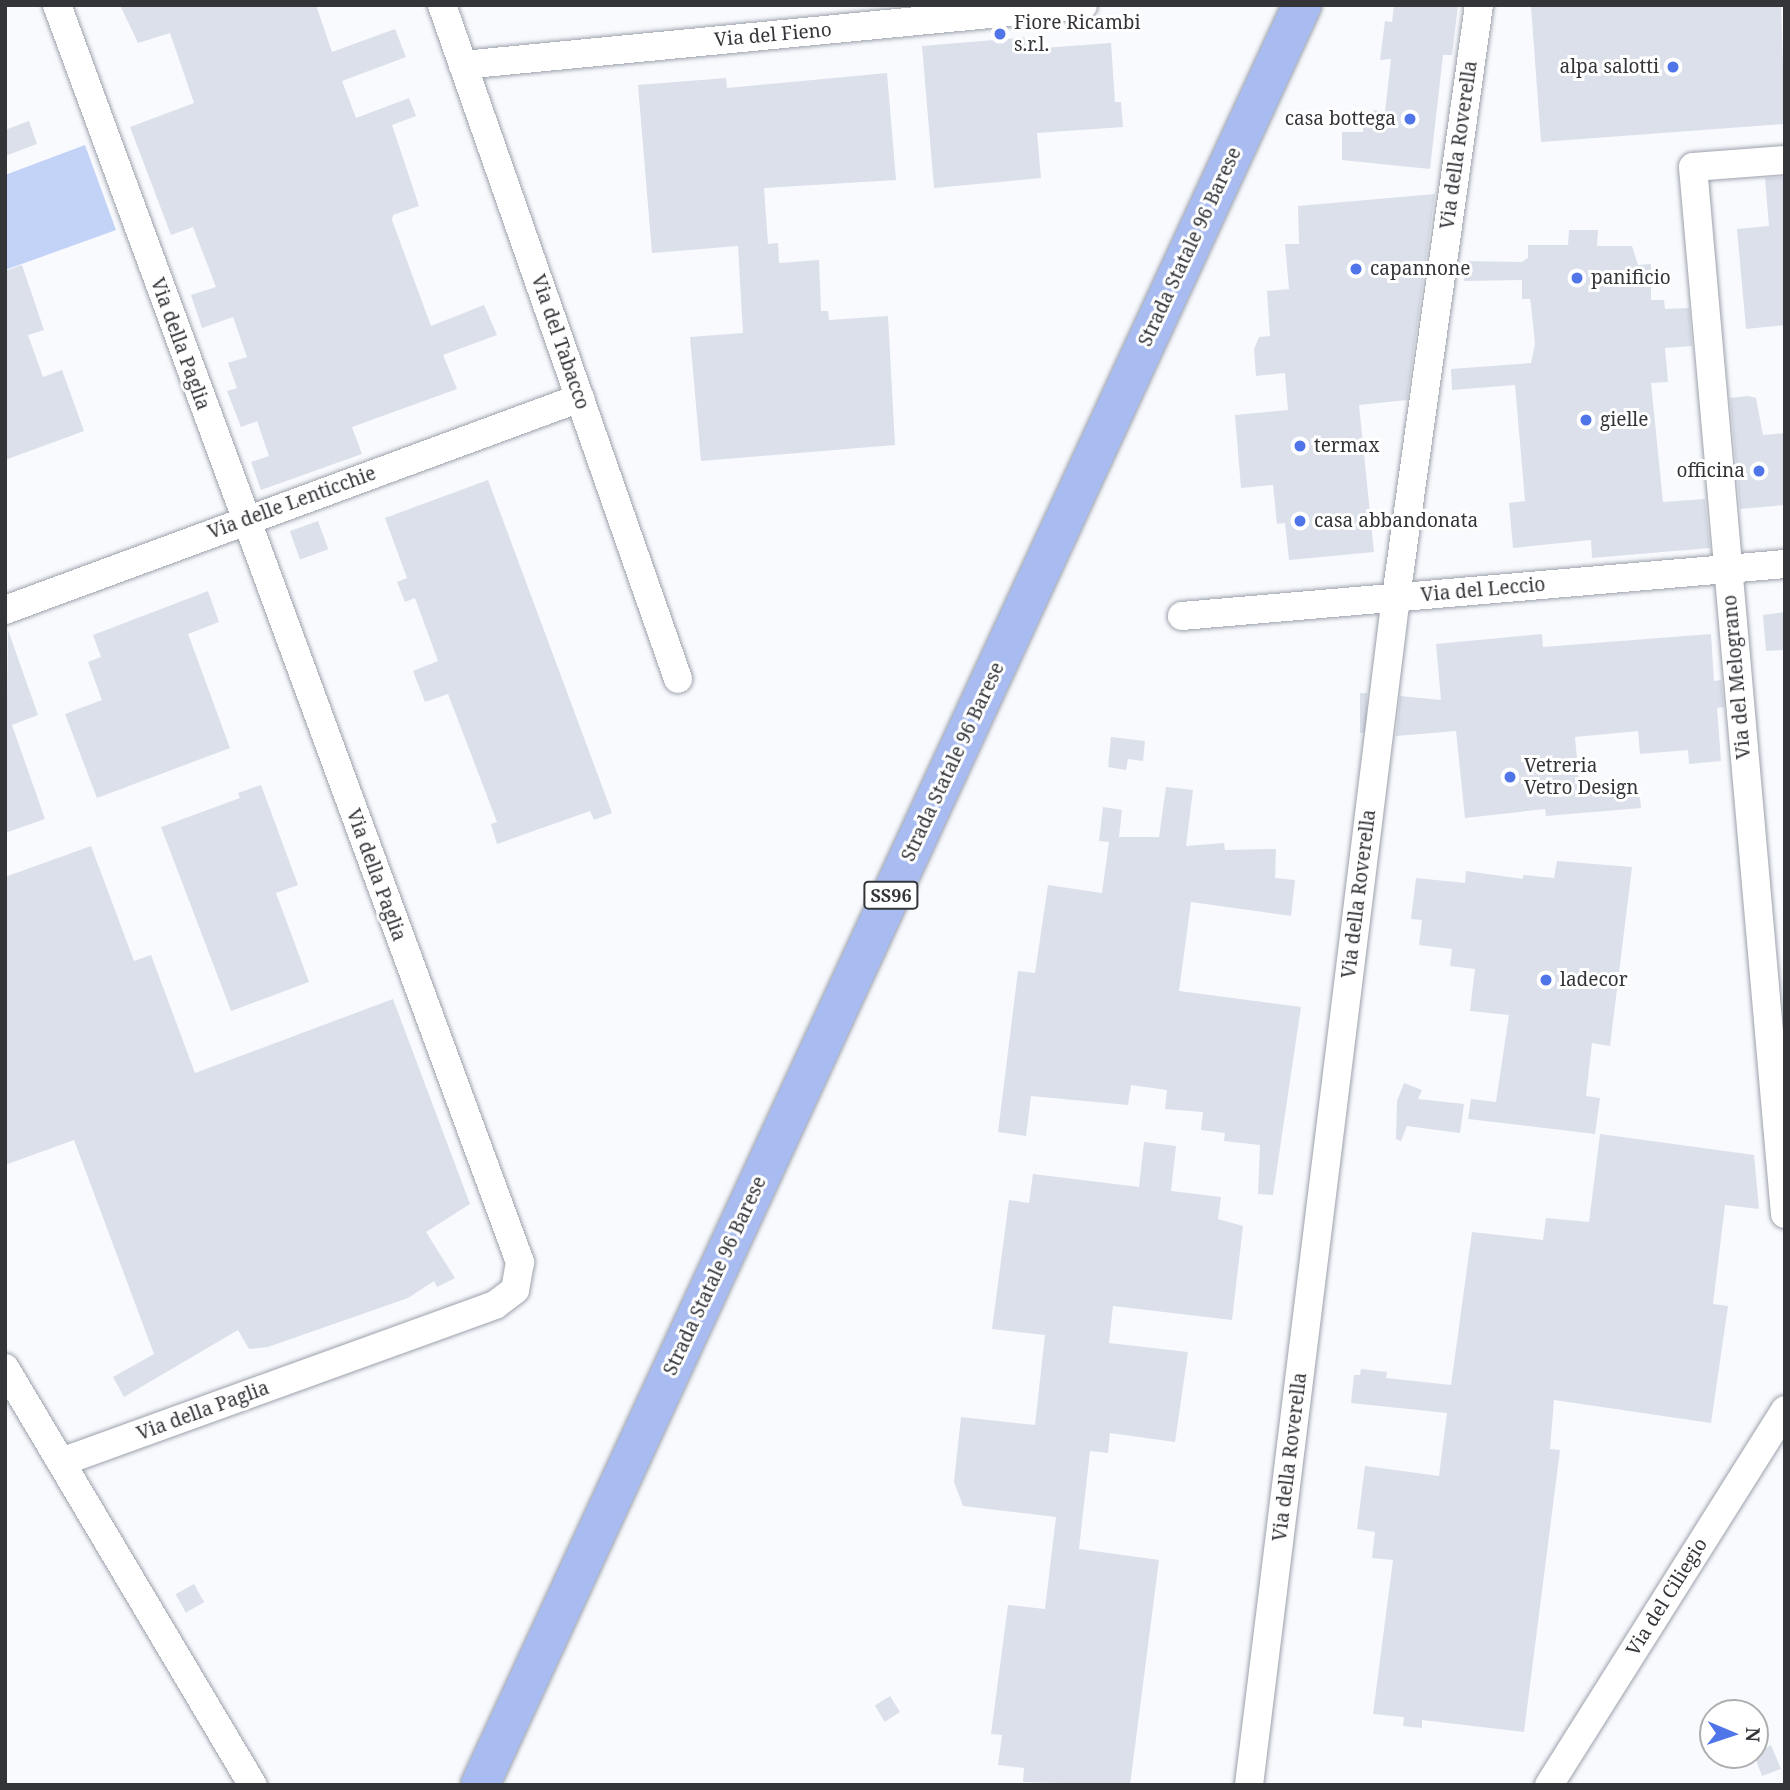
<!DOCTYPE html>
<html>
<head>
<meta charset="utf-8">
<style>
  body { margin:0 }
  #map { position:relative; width:1790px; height:1790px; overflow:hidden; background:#f8fafe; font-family:"Noto Serif",serif }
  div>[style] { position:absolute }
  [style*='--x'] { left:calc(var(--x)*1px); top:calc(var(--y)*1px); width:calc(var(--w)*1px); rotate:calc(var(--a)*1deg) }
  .green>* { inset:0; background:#c3d2f7 }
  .building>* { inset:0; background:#dbe0eb; transform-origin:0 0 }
  .roads { filter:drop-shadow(0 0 2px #9ca1ab) drop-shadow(0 0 2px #9ca1ab) }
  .street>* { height:28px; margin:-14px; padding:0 14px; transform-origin:14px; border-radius:14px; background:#fff }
  .primary>* { height:38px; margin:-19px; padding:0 19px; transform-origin:19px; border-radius:19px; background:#a9bcf1 }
  .dots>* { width:19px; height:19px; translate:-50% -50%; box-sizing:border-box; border:4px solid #fff; border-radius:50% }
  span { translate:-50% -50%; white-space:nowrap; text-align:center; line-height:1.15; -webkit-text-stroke:6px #fff; paint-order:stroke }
  .shield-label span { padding:2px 5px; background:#fff; border:2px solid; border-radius:5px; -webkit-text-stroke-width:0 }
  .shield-label { font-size:18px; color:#333539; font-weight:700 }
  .poi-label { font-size:19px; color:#333539 }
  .left { translate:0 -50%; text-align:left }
  .right { translate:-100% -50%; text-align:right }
  .street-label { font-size:19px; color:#333539 }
  .frame { position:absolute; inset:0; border:7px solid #333539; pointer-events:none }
  .north { position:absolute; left:1699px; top:1699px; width:70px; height:70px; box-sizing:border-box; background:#fff; border:2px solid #adaeb0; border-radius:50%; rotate:92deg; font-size:19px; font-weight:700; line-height:28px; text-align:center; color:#333539 }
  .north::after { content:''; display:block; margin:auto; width:24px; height:32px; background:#5075e9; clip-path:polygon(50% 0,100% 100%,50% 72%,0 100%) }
</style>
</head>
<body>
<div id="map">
  <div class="green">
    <i style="clip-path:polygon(85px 145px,116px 230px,5px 270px,5px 175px)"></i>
  </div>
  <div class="building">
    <i style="clip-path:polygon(120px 5px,316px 5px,332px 52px,395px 29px,406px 57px,342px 81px,356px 118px,409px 98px,416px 116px,392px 125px,419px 206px,393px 215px,392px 220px,431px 326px,484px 305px,497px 335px,443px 355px,457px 389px,352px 427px,362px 454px,261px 490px,251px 462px,269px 456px,257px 421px,241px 427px,227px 391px,237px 388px,228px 363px,247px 357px,233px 317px,202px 328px,191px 295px,216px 287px,193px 227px,171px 235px,130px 127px,194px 103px,170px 33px,138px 43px)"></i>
    <i style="clip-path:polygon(1394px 5px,1458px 5px,1452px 55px,1443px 55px,1430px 169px,1342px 160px,1342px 132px,1363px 132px,1363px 127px,1372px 127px,1374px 110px,1385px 112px,1391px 59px,1380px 60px,1385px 21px,1392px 22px)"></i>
    <i style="clip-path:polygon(1781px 5px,1785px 124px,1541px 142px,1531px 6px)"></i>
    <i style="clip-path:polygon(1029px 37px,1030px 49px,1111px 43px,1115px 102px,1121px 102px,1123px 127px,1037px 133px,1041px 178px,934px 188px,922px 46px)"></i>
    <i style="clip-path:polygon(887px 73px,896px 180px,764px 188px,768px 244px,778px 243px,779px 263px,819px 260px,821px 311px,828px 311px,829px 320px,888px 316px,895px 445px,701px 461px,690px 337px,743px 333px,738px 246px,652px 253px,638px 85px,726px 78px,727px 88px)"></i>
    <i style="clip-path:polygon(29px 121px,37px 144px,5px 156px,5px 130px)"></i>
    <i style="clip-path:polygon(1785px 177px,1785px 325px,1746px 329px,1737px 229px,1769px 226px,1765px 178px)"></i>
    <i style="clip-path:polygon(1435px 194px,1407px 400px,1359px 405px,1374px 552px,1289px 560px,1285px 523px,1277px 524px,1273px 485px,1241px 488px,1235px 415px,1288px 410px,1285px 373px,1256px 376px,1254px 349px,1259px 337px,1270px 336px,1267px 291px,1289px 289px,1285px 244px,1299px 244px,1298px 206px)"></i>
    <i style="clip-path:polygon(1569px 230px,1598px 230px,1597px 246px,1632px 246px,1638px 265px,1651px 264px,1651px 300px,1664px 300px,1665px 309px,1689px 308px,1692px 346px,1665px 348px,1668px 382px,1651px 383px,1663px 502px,1705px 499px,1710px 548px,1592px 558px,1591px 540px,1513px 548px,1509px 503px,1525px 501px,1515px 385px,1452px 390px,1451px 369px,1531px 363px,1535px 344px,1531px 305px,1530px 299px,1522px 299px,1522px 280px,1464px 281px,1465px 261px,1522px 262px,1528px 258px,1528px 245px,1568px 245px)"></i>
    <i style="clip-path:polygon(22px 265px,44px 330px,28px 335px,43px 377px,62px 370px,84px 431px,5px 460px,5px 271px)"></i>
    <i style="clip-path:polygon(1748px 396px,1756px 398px,1763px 435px,1785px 433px,1785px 505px,1740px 509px,1730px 398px)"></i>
    <i style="clip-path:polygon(488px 480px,612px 813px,594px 820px,590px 811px,497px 844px,491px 824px,497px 822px,448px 694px,425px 702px,413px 671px,438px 661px,415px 598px,405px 602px,397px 582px,407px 578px,385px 518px)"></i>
    <i style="left:318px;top:521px;width:30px;height:30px;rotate:70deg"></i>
    <i style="clip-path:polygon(208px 591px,219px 622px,188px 634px,230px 748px,97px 798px,65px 714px,102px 700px,88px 662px,101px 657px,93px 635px)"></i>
    <i style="clip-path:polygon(1785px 612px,1785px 650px,1766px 651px,1763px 615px)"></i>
    <i style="clip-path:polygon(8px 630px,38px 715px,12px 725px,45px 819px,5px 833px)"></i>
    <i style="clip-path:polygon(1542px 634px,1543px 647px,1711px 634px,1714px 681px,1721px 680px,1724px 707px,1717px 708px,1721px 761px,1689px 764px,1688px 750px,1640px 754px,1638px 731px,1575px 737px,1580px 792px,1639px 788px,1641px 808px,1546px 816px,1545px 809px,1465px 818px,1456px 731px,1396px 736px,1400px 696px,1441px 700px,1436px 644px)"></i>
    <i style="left:1360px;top:693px;width:7px;height:40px"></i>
    <i style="clip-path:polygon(1111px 737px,1145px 741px,1143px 761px,1128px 759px,1126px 770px,1108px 767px)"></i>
    <i style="clip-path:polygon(261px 785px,298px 885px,276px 893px,309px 982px,231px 1011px,161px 827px,240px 798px,238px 793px)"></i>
    <i style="clip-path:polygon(1166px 787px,1193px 790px,1186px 846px,1224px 843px,1225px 850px,1276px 849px,1275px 878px,1295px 880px,1291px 916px,1191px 902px,1179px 991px,1301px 1007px,1273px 1195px,1258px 1194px,1260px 1145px,1224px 1141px,1225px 1133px,1201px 1130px,1203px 1112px,1165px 1109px,1167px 1090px,1131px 1085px,1128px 1105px,1031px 1096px,1026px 1136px,998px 1132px,1018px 971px,1035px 973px,1048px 885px,1102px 893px,1109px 842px,1099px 841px,1103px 807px,1122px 810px,1119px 837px,1159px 837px)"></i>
    <i style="clip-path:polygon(91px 846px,134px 961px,151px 955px,195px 1073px,393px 999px,470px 1204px,426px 1232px,455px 1278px,437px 1287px,434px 1281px,408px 1298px,268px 1347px,249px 1349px,238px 1330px,124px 1397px,113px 1377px,154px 1354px,74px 1140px,5px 1165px,5px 877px)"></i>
    <i style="clip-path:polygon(1557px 861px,1632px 867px,1610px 1046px,1592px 1043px,1586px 1096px,1600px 1098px,1595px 1134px,1468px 1119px,1471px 1099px,1496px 1102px,1509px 1015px,1470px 1011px,1475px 969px,1450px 966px,1452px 949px,1419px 945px,1422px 920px,1411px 919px,1416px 878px,1465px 883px,1466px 871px,1523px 879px,1523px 875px,1554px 878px)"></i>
    <i style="clip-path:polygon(1404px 1083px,1422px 1090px,1418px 1099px,1464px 1104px,1460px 1133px,1407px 1126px,1401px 1141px,1396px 1139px,1397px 1101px)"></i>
    <i style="clip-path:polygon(1600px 1134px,1754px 1155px,1759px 1209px,1725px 1205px,1713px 1304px,1728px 1306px,1711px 1423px,1554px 1400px,1550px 1449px,1560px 1450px,1524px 1732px,1422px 1720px,1422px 1728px,1403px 1726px,1404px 1717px,1373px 1714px,1393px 1560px,1372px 1558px,1375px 1532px,1357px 1529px,1365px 1466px,1439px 1476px,1447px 1413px,1351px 1403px,1354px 1375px,1360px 1375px,1361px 1369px,1387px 1372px,1386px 1378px,1451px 1385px,1472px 1232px,1543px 1240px,1546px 1218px,1589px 1222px)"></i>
    <i style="clip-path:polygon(1144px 1142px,1176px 1146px,1171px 1191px,1221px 1197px,1218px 1219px,1243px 1226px,1232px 1320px,1113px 1306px,1109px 1343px,1188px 1352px,1175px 1442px,1110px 1433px,1108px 1453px,1090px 1451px,1079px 1549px,1159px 1560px,1130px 1785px,1023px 1782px,1024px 1768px,998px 1765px,1002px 1735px,991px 1734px,1008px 1605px,1045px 1609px,1056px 1517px,963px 1506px,954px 1482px,961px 1417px,1035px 1425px,1045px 1335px,992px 1329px,1009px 1200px,1029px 1203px,1033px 1174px,1139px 1187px)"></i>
    <i style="left:194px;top:1584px;width:21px;height:21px;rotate:61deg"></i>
    <i style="left:890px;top:1696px;width:19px;height:18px;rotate:58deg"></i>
    <i style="clip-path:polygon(1771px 1745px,1781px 1769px,1762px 1776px,1754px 1755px)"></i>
  </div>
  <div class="roads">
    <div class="street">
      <i style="--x:57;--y:5;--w:1340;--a:69.78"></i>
      <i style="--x:520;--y:1262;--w:28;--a:100"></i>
      <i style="--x:515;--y:1290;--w:25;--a:143"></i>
      <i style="--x:495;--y:1305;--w:461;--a:160.1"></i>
      <i style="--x:442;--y:5;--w:714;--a:70.7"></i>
      <i style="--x:463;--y:65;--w:623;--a:-5.53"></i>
      <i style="--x:1785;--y:160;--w:92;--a:175.6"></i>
      <i style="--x:1693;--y:167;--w:1051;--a:84.98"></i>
      <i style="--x:5;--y:610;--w:613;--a:-20.24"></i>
      <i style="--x:1182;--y:616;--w:605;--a:-4.93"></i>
      <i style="--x:5;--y:1368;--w:485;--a:59.3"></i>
      <i style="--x:1249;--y:1785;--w:1197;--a:-82.95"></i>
      <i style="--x:1396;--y:597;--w:598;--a:-82.02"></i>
      <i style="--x:1549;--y:1785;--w:443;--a:-57.8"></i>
    </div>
    <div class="primary">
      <i style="--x:480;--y:1785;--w:1961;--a:-65.21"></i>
    </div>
  </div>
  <div class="dots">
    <i style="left:1000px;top:34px;background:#5075e9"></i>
    <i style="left:1673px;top:67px;background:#5075e9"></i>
    <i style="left:1410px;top:119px;background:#5075e9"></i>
    <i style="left:1356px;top:269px;background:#5075e9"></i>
    <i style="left:1577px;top:278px;background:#5075e9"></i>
    <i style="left:1586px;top:420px;background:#5075e9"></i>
    <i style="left:1300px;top:446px;background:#5075e9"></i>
    <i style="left:1759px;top:471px;background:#5075e9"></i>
    <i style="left:1300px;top:521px;background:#5075e9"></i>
    <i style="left:1510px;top:777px;background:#5075e9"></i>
    <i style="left:1546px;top:980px;background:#5075e9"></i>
  </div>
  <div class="shield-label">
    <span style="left:891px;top:895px">SS96</span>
  </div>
  <div class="poi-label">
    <span class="left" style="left:1014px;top:34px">Fiore Ricambi<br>s.r.l.</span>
    <span class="right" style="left:1659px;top:67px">alpa salotti</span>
    <span class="right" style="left:1396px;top:119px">casa bottega</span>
    <span class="left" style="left:1370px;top:269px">capannone</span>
    <span class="left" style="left:1591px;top:278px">panificio</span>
    <span class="left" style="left:1600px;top:420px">gielle</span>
    <span class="left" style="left:1314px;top:446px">termax</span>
    <span class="right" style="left:1745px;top:471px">officina</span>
    <span class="left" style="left:1314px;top:521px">casa abbandonata</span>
    <span class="left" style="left:1524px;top:777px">Vetreria<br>Vetro Design</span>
    <span class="left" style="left:1560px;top:980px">ladecor</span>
  </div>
  <div class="street-label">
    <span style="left:773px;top:35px;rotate:-5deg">Via del Fieno</span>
    <span style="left:1459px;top:145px;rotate:-82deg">Via della Roverella</span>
    <span style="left:1190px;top:247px;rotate:-65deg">Strada Statale 96 Barese</span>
    <span style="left:560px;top:342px;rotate:71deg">Via del Tabacco</span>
    <span style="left:180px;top:344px;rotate:70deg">Via della Paglia</span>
    <span style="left:292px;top:503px;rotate:-20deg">Via delle Lenticchie</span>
    <span style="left:1483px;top:590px;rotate:-5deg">Via del Leccio</span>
    <span style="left:1737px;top:677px;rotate:-95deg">Via del Melograno</span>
    <span style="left:953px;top:762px;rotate:-65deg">Strada Statale 96 Barese</span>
    <span style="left:376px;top:875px;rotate:70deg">Via della Paglia</span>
    <span style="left:1359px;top:894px;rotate:-83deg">Via della Roverella</span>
    <span style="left:715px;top:1276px;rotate:-65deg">Strada Statale 96 Barese</span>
    <span style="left:203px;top:1411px;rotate:-20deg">Via della Paglia</span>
    <span style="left:1290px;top:1457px;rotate:-83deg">Via della Roverella</span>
    <span style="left:1667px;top:1597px;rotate:-58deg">Via del Ciliegio</span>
  </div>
  <div class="frame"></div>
  <div class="north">N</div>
</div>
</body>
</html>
